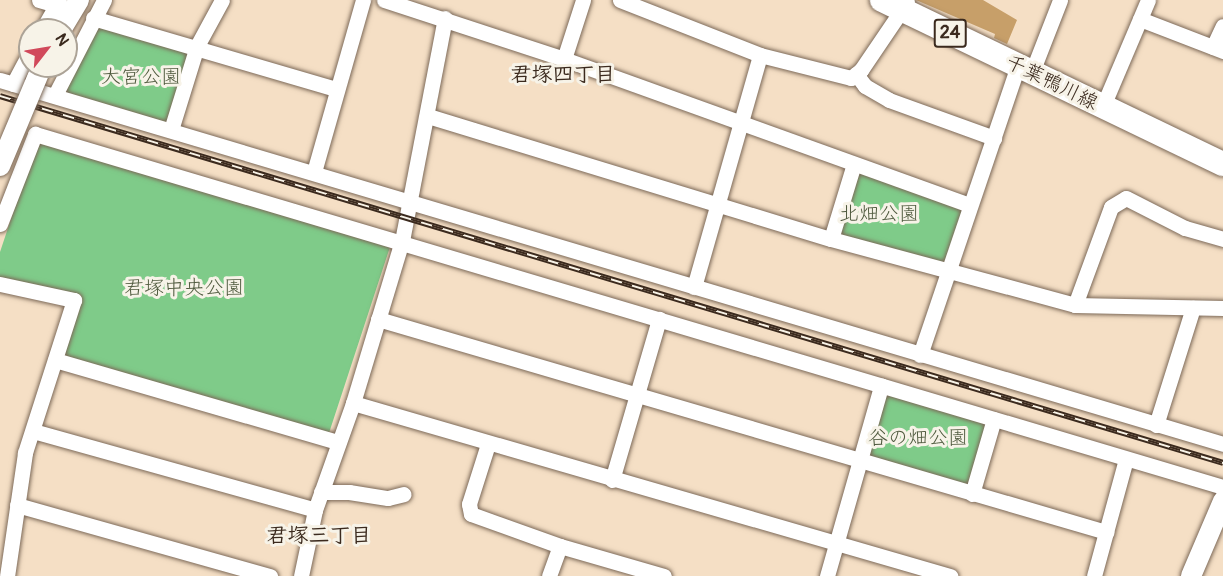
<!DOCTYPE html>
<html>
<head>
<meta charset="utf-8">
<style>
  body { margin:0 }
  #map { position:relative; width:1223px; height:576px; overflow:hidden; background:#f5dfc5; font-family:Pangolin,"Klee One",sans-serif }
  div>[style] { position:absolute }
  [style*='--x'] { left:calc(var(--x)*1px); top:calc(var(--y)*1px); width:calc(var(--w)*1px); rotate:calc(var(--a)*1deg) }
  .green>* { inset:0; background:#7fcb89 }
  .building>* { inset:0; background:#c79f69 }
  .roads { filter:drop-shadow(0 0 2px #7c6958) drop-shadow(0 0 2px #7c6958) }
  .minor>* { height:15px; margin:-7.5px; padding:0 7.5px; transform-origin:7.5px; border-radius:7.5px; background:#fff }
  .tertiary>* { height:20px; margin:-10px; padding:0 10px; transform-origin:10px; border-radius:10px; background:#fff }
  .primary>* { height:24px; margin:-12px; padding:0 12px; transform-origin:12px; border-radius:12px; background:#fff }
  .rail>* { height:6px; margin-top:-3px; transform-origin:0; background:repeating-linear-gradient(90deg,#f7f3e8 0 11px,#3b2a1e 0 22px); box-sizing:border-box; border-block:2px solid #3b2a1e }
  .bridges { filter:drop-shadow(0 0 2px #7c6958) drop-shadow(0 0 2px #7c6958) }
  .tertiary-bridge>* { height:20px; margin:-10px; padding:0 10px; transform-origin:10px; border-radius:10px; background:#fff }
  span { translate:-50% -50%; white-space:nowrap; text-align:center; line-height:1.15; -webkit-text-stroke:6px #f7f3e8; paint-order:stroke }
  .shield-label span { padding:2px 4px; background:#f7f3e8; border:2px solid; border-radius:4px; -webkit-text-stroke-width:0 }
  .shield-label { font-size:18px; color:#3b2a1e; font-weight:700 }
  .park-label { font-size:20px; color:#4f5a3e }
  .street-label { font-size:20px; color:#3b2a1e }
  .neighbourhood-label { font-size:21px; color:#3b2a1e; font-weight:700 }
  .north { position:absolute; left:18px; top:18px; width:60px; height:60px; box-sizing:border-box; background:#f7f3e8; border:2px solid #aca397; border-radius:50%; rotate:59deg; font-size:16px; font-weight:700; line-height:24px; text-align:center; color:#3b2a1e }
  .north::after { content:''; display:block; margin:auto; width:21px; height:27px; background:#d1495b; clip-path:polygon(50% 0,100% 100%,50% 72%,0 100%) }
</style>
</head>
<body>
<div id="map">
  <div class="green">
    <i style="clip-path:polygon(93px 18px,197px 46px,171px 130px,55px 95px)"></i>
    <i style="clip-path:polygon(42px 140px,390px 247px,329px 433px,66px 358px,63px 353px,81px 295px,0 280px,0 252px,36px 144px)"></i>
    <i style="clip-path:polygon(861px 173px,960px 208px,962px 213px,945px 264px,842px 236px,839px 231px,856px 175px)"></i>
    <i style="clip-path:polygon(890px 394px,984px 422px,987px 427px,970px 483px,965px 486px,872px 458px,869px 454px,884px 396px)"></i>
  </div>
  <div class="building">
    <i style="clip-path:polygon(916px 0,983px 0,1017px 20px,1007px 44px,994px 38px,995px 34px)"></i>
  </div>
  <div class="roads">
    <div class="minor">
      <i style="--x:39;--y:0;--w:18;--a:16"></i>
      <i style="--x:384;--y:0;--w:189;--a:18.1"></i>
      <i style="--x:564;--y:59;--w:431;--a:19.8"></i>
      <i style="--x:620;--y:0;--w:150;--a:21.4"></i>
      <i style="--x:760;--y:55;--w:94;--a:14.2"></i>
      <i style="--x:851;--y:78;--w:13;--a:-39"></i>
      <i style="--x:861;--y:70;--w:82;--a:-55.9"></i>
      <i style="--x:93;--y:18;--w:253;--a:16.3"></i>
      <i style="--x:1140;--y:19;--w:89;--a:21.1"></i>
      <i style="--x:42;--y:30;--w:34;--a:-60"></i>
      <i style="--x:1213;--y:47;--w:23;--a:-65"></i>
      <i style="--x:564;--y:59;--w:62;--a:-72.1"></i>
      <i style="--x:1032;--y:72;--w:77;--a:-68.7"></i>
      <i style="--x:856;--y:74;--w:15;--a:53"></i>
      <i style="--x:865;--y:86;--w:28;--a:30"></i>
      <i style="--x:889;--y:100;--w:112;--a:19.9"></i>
      <i style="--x:0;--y:80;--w:1276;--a:16.57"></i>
      <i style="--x:13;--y:84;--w:36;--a:-62"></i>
      <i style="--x:55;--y:95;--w:107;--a:-62.7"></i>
      <i style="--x:1103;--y:106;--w:115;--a:-67"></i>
      <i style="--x:428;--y:116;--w:421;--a:17"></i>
      <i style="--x:831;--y:239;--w:253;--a:15.1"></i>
      <i style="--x:1075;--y:305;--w:148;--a:1.2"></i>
      <i style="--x:171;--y:130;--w:88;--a:-72.8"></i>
      <i style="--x:197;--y:46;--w:52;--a:-61.5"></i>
      <i style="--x:314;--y:172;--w:179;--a:-74.1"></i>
      <i style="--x:0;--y:224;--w:97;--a:-68.7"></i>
      <i style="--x:35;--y:134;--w:1239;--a:16.55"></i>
      <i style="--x:831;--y:239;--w:78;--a:-73"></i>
      <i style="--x:0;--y:284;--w:76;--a:12.2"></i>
      <i style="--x:74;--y:300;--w:161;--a:107.8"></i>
      <i style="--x:25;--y:453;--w:124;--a:98.3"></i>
      <i style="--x:694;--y:287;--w:241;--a:-74.1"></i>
      <i style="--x:1075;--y:305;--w:104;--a:-69.8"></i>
      <i style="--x:1111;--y:207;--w:17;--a:-31"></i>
      <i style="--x:1126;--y:198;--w:66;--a:27"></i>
      <i style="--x:1185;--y:228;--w:40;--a:16"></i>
      <i style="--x:378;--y:319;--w:759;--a:16.31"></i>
      <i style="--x:920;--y:355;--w:305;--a:-71.3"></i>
      <i style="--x:55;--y:360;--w:295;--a:16.2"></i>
      <i style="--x:353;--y:403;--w:622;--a:16.16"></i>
      <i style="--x:1156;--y:425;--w:123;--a:-72.5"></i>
      <i style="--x:33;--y:431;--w:293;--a:15.6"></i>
      <i style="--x:488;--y:444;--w:63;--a:107.6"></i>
      <i style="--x:469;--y:504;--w:10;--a:79"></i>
      <i style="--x:471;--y:514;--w:95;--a:19.8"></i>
      <i style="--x:560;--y:546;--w:108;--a:16.1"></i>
      <i style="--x:612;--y:480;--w:168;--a:-73.7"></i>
      <i style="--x:321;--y:492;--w:28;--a:0"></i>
      <i style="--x:349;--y:492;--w:39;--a:9"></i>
      <i style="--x:388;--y:498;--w:16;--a:-14"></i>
      <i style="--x:972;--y:494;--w:78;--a:-73.7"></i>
      <i style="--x:17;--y:505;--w:263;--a:15.7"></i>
      <i style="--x:301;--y:576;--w:67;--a:-78"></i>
      <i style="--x:315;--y:510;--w:114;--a:-70.4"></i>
      <i style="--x:353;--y:403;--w:169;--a:-73.2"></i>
      <i style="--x:402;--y:241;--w:227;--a:-79.1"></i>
      <i style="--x:549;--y:576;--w:32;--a:-70"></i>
      <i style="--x:827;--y:576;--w:198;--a:-74.1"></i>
      <i style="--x:1094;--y:576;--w:121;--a:-74.7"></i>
    </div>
    <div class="tertiary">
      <i style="--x:61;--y:30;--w:35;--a:-59"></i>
      <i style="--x:1191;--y:576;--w:82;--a:-66.9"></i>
    </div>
    <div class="primary">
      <i style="--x:882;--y:0;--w:378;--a:25.7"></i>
    </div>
  </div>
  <div class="rail">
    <i style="--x:0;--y:96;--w:1277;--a:16.7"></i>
  </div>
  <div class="bridges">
    <div class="tertiary-bridge">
      <i style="--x:0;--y:166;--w:108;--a:-67.2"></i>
    </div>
  </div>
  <div class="shield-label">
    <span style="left:950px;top:33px">24</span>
  </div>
  <div class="park-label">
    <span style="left:141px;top:76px">大宮公園</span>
    <span style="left:879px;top:213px">北畑公園</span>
    <span style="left:184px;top:287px">君塚中央公園</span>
    <span style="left:918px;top:437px">谷の畑公園</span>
  </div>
  <div class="street-label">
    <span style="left:1052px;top:82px;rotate:26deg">千葉鴨川線</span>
  </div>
  <div class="neighbourhood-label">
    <span style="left:563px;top:75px">君塚四丁目</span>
    <span style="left:319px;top:536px">君塚三丁目</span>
  </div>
  <div class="north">N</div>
</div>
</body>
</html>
